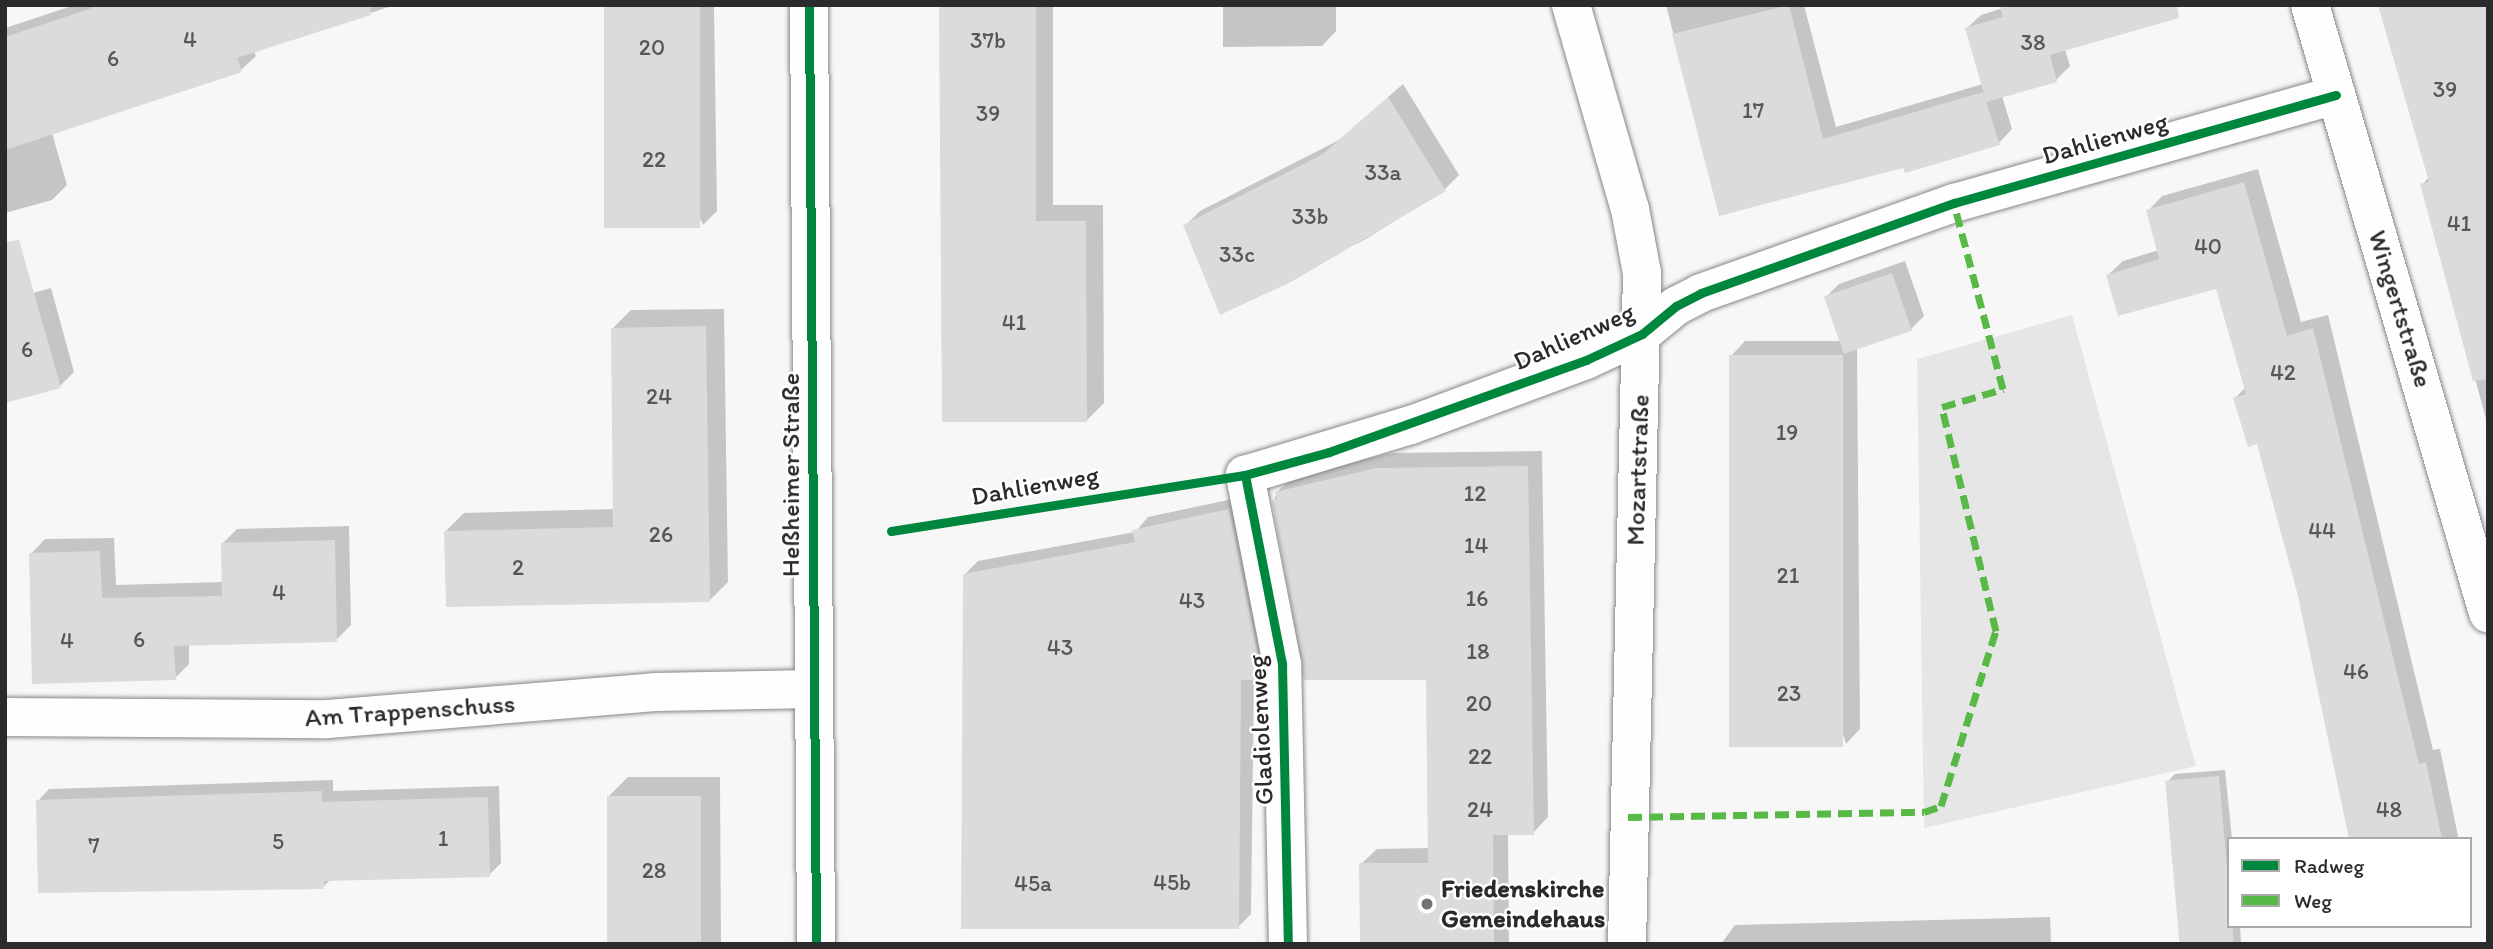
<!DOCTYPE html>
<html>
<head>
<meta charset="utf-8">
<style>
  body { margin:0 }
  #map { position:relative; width:2493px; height:949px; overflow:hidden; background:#f7f7f7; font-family:Itim,sans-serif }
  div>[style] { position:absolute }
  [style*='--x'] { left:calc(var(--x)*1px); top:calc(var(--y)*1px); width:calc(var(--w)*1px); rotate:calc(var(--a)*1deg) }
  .green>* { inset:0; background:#e6e6e6 }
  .shadow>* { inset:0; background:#0003 }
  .building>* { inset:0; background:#dbdbdb; transform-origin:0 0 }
  .roads { filter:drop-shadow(0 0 2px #878787) drop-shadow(0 0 2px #878787) }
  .minor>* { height:38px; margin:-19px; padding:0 19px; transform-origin:19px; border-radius:19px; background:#fefefe }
  .quiet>* { height:7px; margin-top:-3.5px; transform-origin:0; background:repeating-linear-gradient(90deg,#58b947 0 14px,transparent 0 21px) }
  .cycleway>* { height:9px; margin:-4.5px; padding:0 4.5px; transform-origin:4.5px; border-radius:4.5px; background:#00873e }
  .dots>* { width:19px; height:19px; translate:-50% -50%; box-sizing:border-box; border:4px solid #fff; border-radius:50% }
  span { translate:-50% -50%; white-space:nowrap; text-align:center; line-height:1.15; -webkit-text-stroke:5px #fff; paint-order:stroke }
  .number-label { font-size:23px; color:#575757 }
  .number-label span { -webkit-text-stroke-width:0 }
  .street-label { font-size:26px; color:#2b2b2b }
  .poi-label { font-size:26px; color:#2b2b2b; font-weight:700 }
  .left { translate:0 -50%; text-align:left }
  .frame { position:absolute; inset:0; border:7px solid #2b2b2b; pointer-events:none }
  .legend { position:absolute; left:2227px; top:837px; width:245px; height:91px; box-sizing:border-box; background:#fff; border:2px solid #aaa; margin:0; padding:9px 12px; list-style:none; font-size:21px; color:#2b2b2b }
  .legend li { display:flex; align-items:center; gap:14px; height:35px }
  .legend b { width:35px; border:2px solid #aaa }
</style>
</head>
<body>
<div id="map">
  <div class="green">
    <i style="clip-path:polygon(2072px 315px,2196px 766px,1924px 828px,1917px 359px)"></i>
  </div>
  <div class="shadow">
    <i style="clip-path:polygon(75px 5px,395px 5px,254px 51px,256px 56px,241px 70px,52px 133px,67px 185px,52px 200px,5px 213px,5px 28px)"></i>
    <i style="clip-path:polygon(605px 5px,714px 5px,717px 211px,703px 225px)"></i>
    <i style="clip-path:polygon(942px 5px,1053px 5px,1053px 205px,1103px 205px,1104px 403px,1086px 421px)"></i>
    <i style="clip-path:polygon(1223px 5px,1336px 5px,1336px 31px,1322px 46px,1223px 47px)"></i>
    <i style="clip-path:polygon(1666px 5px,1804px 5px,1836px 127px,1983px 84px,1967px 28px,1981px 15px,2003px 8px,2065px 49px,2070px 66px,2056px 80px,2002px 96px,2012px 129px,1999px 143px,1720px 214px)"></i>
    <i style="clip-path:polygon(2488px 5px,2488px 426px,2422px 185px,2429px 177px)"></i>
    <i style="clip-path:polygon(1403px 84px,1459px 175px,1445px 189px,1366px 239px,1221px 312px,1185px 226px,1200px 211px,1339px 140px)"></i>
    <i style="clip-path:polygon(2258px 169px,2301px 322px,2328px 315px,2433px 750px,2440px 749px,2458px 836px,2455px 839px,2351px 839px,2299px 595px,2258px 442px,2235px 398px,2246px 387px,2218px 287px,2108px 275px,2123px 261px,2159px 250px,2148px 211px,2162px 196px)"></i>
    <i style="clip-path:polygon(1905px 261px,1924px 316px,1911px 329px,1857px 348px,1860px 729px,1846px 744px,1731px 356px,1745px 341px,1840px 341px,1826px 297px,1839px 284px)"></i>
    <i style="clip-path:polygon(51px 288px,74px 372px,60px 386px,5px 301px)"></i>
    <i style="clip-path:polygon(724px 309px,728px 582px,710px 600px,446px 531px,464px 513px,614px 509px,613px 328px,631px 310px)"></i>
    <i style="clip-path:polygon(1542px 451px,1548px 817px,1533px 833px,1508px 833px,1509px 944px,1362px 944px,1361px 864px,1377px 849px,1430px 848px,1427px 679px,1274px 501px,1277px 492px,1293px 477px,1392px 453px)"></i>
    <i style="clip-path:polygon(1242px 497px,1273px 665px,1254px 678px,1251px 914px,1238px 927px,965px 574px,978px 561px,1135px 532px,1148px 517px)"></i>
    <i style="clip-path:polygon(349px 526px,351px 625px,336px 640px,189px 644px,189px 664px,175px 678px,31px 554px,45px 539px,114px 538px,116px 585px,224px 582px,222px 544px,237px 529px)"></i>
    <i style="clip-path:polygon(2225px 770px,2232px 839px,2229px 926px,2240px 926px,2241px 944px,2182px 944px,2167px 782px,2175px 774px)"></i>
    <i style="clip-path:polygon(628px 777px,720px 777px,721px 944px,610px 944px,608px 797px)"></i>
    <i style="clip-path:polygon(333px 780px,333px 791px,499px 786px,501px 863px,489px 875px,331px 879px,323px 887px,38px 801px,49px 789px)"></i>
    <i style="clip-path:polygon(2050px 917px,2051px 944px,1721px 944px,1735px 925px)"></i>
  </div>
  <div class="building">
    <i style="clip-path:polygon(101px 5px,370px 5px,371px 15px,237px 58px,242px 72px,5px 150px,5px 37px)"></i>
    <i style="left:604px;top:5px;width:96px;height:223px"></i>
    <i style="clip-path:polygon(939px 5px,1036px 5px,1036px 221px,1086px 221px,1087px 422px,942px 422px)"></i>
    <i style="clip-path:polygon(1789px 5px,1823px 139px,1983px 92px,1986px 101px,1965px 28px,2003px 17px,2000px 5px,2177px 5px,2179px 18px,2050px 55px,2057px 82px,1986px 102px,2000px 145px,1905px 173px,1903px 168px,1719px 216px,1672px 34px)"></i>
    <i style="clip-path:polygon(2378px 5px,2488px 5px,2488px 379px,2473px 381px,2420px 184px,2429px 182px)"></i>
    <i style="clip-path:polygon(1388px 97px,1446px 191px,1291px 282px,1220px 315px,1183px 225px,1323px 154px)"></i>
    <i style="clip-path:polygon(2244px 182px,2287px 336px,2313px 328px,2419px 764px,2426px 762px,2442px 839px,2349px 839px,2298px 596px,2257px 444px,2248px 447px,2233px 398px,2246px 394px,2216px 289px,2118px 316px,2106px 275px,2159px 259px,2146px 210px)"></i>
    <i style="clip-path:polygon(19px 240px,61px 388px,5px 403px,5px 242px)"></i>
    <i style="left:1892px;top:273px;width:61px;height:72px;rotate:71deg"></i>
    <i style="clip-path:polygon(706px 326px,710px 602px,446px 607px,444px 531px,613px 527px,611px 328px)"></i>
    <i style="left:1729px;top:355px;width:114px;height:392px"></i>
    <i style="clip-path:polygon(1528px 466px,1534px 835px,1493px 835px,1494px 944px,1360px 944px,1359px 863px,1428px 863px,1426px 680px,1304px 680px,1272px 501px,1277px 499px,1275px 492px,1376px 468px)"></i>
    <i style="clip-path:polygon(1229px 509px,1260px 666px,1260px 680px,1241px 680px,1239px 929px,961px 929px,963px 574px,1135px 542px,1132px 530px)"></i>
    <i style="clip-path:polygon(335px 540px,337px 642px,174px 646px,176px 680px,32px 684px,29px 553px,100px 551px,102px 598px,222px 596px,221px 543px)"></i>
    <i style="left:2219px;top:776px;width:169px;height:54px;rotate:85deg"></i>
    <i style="clip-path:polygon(322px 791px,322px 802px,488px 797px,490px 877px,324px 881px,324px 889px,38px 893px,36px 800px)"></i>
    <i style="left:607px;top:796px;width:94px;height:148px"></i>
  </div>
  <div class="roads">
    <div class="minor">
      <i style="--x:809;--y:5;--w:939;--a:89.57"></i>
      <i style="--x:1571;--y:5;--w:212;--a:73.9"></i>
      <i style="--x:1630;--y:209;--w:65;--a:79.4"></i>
      <i style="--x:1642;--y:273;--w:671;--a:91.28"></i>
      <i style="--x:2310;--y:5;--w:634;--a:73.68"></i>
      <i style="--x:5;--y:717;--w:323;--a:0.4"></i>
      <i style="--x:328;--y:719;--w:328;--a:-4.7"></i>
      <i style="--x:655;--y:692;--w:159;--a:-1.1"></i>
      <i style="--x:1288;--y:944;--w:280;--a:-91.2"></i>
      <i style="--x:1282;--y:664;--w:193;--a:-101.1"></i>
      <i style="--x:1245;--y:475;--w:173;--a:-16.8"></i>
      <i style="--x:1411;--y:425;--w:187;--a:-20.4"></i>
      <i style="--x:1586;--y:360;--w:62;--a:-24.9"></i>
      <i style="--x:1642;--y:334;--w:44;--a:-39.5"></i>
      <i style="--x:1676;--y:306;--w:28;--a:-27"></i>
      <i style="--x:1701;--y:293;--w:269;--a:-19.6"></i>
      <i style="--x:1954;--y:203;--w:397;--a:-15.8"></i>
    </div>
  </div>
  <div class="quiet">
    <i style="--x:1628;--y:817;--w:296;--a:-1"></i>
    <i style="--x:1924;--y:812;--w:18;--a:-19"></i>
    <i style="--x:1941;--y:806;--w:183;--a:-72.6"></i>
    <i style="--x:1996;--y:631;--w:230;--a:-103.6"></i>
    <i style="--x:1942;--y:407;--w:64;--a:-16.4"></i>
    <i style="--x:2003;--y:389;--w:192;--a:-104.8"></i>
  </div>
  <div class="cycleway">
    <i style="--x:809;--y:5;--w:939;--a:89.57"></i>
    <i style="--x:1245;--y:475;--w:193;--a:78.9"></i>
    <i style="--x:1282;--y:664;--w:280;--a:88.8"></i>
    <i style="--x:891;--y:531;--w:358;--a:-9"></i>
    <i style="--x:1245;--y:475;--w:87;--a:-15.3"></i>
    <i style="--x:1329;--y:452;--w:273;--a:-19.7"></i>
    <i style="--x:1586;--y:360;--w:62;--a:-24.9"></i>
    <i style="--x:1642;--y:334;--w:44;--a:-39.5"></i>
    <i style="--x:1676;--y:306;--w:28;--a:-27"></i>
    <i style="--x:1701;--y:293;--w:269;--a:-19.6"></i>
    <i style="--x:1954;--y:203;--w:397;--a:-15.8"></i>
  </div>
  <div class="dots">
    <i style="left:1427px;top:904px;background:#727272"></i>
  </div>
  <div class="number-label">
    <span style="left:190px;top:39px">4</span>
    <span style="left:988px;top:40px">37b</span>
    <span style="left:2033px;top:42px">38</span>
    <span style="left:652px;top:47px">20</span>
    <span style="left:113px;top:58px">6</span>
    <span style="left:2445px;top:89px">39</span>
    <span style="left:1753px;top:110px">17</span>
    <span style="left:988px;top:113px">39</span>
    <span style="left:654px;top:159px">22</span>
    <span style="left:1383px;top:172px">33a</span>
    <span style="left:1310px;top:216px">33b</span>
    <span style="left:2459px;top:223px">41</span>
    <span style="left:2208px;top:246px">40</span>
    <span style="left:1237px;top:254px">33c</span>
    <span style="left:1014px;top:322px">41</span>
    <span style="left:27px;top:349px">6</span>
    <span style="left:2283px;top:372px">42</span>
    <span style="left:659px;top:396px">24</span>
    <span style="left:1787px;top:432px">19</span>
    <span style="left:1475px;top:493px">12</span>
    <span style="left:2322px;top:530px">44</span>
    <span style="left:661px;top:534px">26</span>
    <span style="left:1476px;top:545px">14</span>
    <span style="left:518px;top:567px">2</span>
    <span style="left:1788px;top:575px">21</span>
    <span style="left:279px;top:592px">4</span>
    <span style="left:1477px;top:598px">16</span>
    <span style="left:1192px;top:600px">43</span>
    <span style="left:139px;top:639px">6</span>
    <span style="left:67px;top:640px">4</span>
    <span style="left:1060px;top:647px">43</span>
    <span style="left:1478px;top:651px">18</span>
    <span style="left:2356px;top:671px">46</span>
    <span style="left:1789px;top:693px">23</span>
    <span style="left:1479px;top:703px">20</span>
    <span style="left:1480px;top:756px">22</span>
    <span style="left:1480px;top:809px">24</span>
    <span style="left:2389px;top:809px">48</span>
    <span style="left:443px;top:838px">1</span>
    <span style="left:278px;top:841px">5</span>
    <span style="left:94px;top:845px">7</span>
    <span style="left:654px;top:870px">28</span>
    <span style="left:1172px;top:882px">45b</span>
    <span style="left:1033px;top:883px">45a</span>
  </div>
  <div class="street-label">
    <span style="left:2105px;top:139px;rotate:-16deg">Dahlienweg</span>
    <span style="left:2400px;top:309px;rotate:73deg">Wingertstraße</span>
    <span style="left:1574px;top:337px;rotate:-24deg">Dahlienweg</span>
    <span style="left:1638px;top:470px;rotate:-88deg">Mozartstraße</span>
    <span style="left:791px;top:475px;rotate:-90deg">Heßheimer Straße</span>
    <span style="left:1035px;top:486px;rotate:-10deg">Dahlienweg</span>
    <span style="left:410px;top:711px;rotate:-4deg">Am Trappenschuss</span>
    <span style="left:1261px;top:730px;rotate:-93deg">Gladiolenweg</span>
  </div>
  <div class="poi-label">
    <span class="left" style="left:1441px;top:904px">Friedenskirche<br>Gemeindehaus</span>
  </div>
  <div class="frame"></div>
  <ul class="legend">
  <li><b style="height:9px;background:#00873e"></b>Radweg</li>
  <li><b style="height:9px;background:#58b947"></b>Weg</li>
  </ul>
</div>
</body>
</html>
